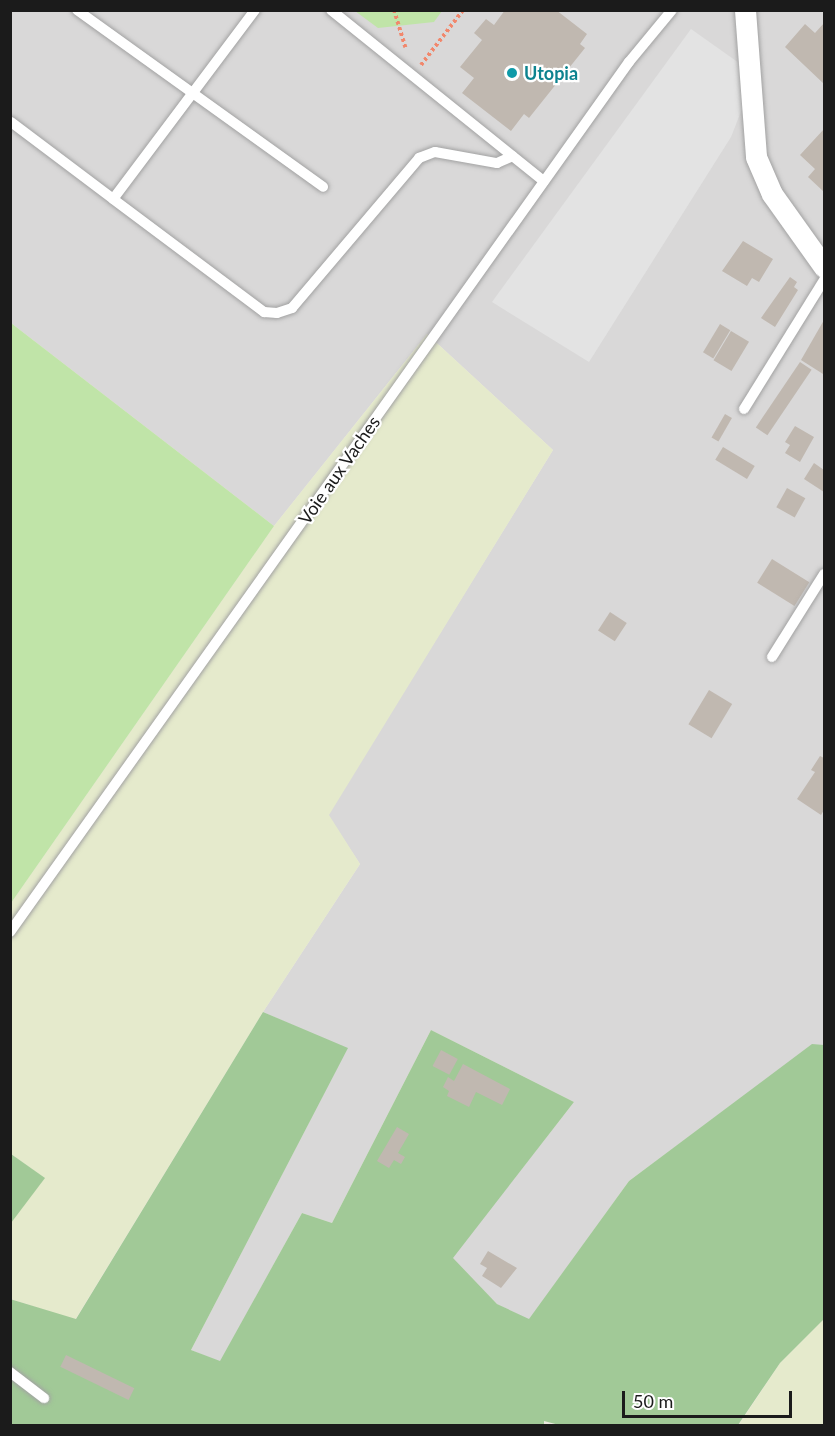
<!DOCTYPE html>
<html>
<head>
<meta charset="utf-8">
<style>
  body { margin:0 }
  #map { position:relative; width:835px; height:1436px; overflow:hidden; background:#ece9e0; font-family:Lato,sans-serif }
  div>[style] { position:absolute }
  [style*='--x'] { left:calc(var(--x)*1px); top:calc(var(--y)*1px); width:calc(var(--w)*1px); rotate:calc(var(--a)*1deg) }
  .residential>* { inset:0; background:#d9d8d8 }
  .farmland>* { inset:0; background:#e5eacc }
  .grass>* { inset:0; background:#c0e4a8 }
  .forest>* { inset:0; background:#a1c997 }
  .parking>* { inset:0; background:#e3e3e3 }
  .building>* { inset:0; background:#c0b8b0; transform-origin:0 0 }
  .path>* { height:4px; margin-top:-2px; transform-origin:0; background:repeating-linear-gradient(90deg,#f1876c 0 3px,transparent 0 6px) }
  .roads { filter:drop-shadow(0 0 2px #a2a2a2) drop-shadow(0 0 2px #a2a2a2) }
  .lane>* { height:10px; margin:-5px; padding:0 5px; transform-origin:5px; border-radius:5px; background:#fff }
  .street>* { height:21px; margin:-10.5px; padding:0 10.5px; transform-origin:10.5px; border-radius:10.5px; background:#fff }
  .dots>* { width:16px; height:16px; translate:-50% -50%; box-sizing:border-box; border:3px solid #fff; border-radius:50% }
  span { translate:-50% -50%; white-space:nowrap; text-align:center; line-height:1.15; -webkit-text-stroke:4.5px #fff; paint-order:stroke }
  .culture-label { font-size:18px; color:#0d838f; font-weight:700 }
  .left { translate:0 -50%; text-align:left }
  .street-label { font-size:18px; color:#1b1b1b }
  .frame { position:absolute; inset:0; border:12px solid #1b1b1b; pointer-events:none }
  .scale { position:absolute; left:622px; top:1391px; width:170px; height:27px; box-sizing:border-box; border:3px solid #1b1b1b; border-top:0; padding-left:8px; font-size:18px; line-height:21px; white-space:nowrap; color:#1b1b1b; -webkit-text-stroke:4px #fff; paint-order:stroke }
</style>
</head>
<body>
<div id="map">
  <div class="residential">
    <i style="clip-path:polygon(10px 11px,824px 11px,824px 1045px,812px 1045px,629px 1181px,529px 1320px,497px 1304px,452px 1258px,574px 1102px,431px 1030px,332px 1223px,302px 1213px,220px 1362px,191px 1350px,347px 1049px,263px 1012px,360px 864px,328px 815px,553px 450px,427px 334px,274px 526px,11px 323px)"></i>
  </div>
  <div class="farmland">
    <i style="clip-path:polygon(427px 334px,553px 450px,329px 815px,360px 864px,263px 1012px,75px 1320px,11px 1299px,10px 1223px,44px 1178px,11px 1154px,11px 903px,274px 526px)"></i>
    <i style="clip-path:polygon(824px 1319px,824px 1425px,738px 1426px,780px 1363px)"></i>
  </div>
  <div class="grass">
    <i style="clip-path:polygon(355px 11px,355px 10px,442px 11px,434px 22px,378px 28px)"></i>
    <i style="clip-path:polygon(11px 323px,274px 526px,11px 903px)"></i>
  </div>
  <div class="forest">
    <i style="clip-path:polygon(263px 1012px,348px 1048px,191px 1350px,220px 1361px,302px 1213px,332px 1223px,431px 1030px,574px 1102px,453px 1258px,497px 1304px,529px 1319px,629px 1181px,812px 1044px,824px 1045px,824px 1319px,780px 1363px,738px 1425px,563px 1426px,544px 1421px,544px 1426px,11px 1425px,10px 1299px,76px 1319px)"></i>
    <i style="clip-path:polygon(11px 1154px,45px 1178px,11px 1223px)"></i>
  </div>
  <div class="parking">
    <i style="clip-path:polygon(691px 29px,739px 63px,742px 109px,731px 137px,589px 362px,492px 302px)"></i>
  </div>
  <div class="building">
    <i style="clip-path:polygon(505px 10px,556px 10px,587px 34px,580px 44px,585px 48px,529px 118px,524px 114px,511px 131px,462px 93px,474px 78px,460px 67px,482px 40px,474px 33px,486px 19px,494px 25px)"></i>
    <i style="clip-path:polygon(824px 23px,824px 84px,785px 47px,805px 24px,815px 33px)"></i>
    <i style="clip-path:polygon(824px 129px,824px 192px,808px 177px,815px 169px,800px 155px)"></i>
    <i style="clip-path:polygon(743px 241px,773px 259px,759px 282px,752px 278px,747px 286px,722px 271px)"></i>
    <i style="clip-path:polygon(790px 277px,797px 282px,794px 287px,798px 290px,775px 327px,761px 318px)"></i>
    <i style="clip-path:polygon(824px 320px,824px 371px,823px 374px,801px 360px)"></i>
    <i style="left:720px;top:324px;width:12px;height:33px;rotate:31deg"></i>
    <i style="left:731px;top:331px;width:21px;height:34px;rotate:31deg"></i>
    <i style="left:800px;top:362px;width:14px;height:79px;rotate:34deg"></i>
    <i style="left:725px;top:414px;width:8px;height:27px;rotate:30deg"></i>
    <i style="clip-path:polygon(795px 426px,814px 437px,800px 462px,785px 453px,790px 445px,785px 442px)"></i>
    <i style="left:723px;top:447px;width:37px;height:15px;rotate:31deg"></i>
    <i style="clip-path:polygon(814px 463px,824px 470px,824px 492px,804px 479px)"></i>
    <i style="left:787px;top:488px;width:21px;height:22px;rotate:29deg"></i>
    <i style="left:772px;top:559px;width:44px;height:28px;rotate:32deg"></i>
    <i style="left:610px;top:612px;width:20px;height:22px;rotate:33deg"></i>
    <i style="left:709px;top:690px;width:27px;height:40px;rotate:31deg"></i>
    <i style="clip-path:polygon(820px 756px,824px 758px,824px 810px,821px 815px,797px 799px,815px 772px,811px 770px)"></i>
    <i style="left:441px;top:1050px;width:19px;height:18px;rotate:28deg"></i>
    <i style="clip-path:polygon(463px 1064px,510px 1089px,502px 1105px,476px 1092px,469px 1107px,447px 1096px,449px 1091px,443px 1087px,448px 1077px,454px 1081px)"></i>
    <i style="clip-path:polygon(397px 1127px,409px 1134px,398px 1153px,405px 1157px,401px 1164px,394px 1160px,389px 1168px,377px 1161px)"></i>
    <i style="clip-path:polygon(488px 1251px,517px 1268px,501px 1288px,482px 1276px,487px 1268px,480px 1264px)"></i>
    <i style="left:66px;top:1355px;width:76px;height:13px;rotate:26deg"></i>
  </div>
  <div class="path">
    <i style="--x:394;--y:10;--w:39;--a:73"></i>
    <i style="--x:421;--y:65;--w:69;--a:-52.6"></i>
  </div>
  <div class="roads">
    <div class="lane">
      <i style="--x:77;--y:10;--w:303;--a:35.7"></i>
      <i style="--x:255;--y:10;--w:236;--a:126.9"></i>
      <i style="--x:113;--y:199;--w:189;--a:36.8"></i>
      <i style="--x:264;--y:312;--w:13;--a:4"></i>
      <i style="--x:277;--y:313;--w:16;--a:-18"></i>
      <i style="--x:292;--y:308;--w:197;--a:-49.7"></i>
      <i style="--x:419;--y:158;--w:17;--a:-21"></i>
      <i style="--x:435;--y:152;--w:63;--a:10.1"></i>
      <i style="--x:497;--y:163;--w:17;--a:-24"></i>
      <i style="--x:331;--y:10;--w:273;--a:38.8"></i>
      <i style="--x:11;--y:122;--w:128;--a:37"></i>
      <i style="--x:744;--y:409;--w:152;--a:-58.2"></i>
      <i style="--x:772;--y:657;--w:98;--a:-57.9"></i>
      <i style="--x:10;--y:932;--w:1068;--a:-54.57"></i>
      <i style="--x:629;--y:62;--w:67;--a:-50.4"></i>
      <i style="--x:10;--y:1372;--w:43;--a:37.4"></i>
    </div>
    <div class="street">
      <i style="--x:745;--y:10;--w:147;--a:85.7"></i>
      <i style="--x:756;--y:157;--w:40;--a:66.6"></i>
      <i style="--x:772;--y:194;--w:90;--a:54.5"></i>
    </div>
  </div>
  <div class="dots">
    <i style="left:512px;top:73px;background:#0f9aa8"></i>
  </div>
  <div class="culture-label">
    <span class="left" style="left:524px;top:73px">Utopia</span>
  </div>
  <div class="street-label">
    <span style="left:339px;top:470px;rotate:-55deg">Voie aux Vaches</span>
  </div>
  <div class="frame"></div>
  <div class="scale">50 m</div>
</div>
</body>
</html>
